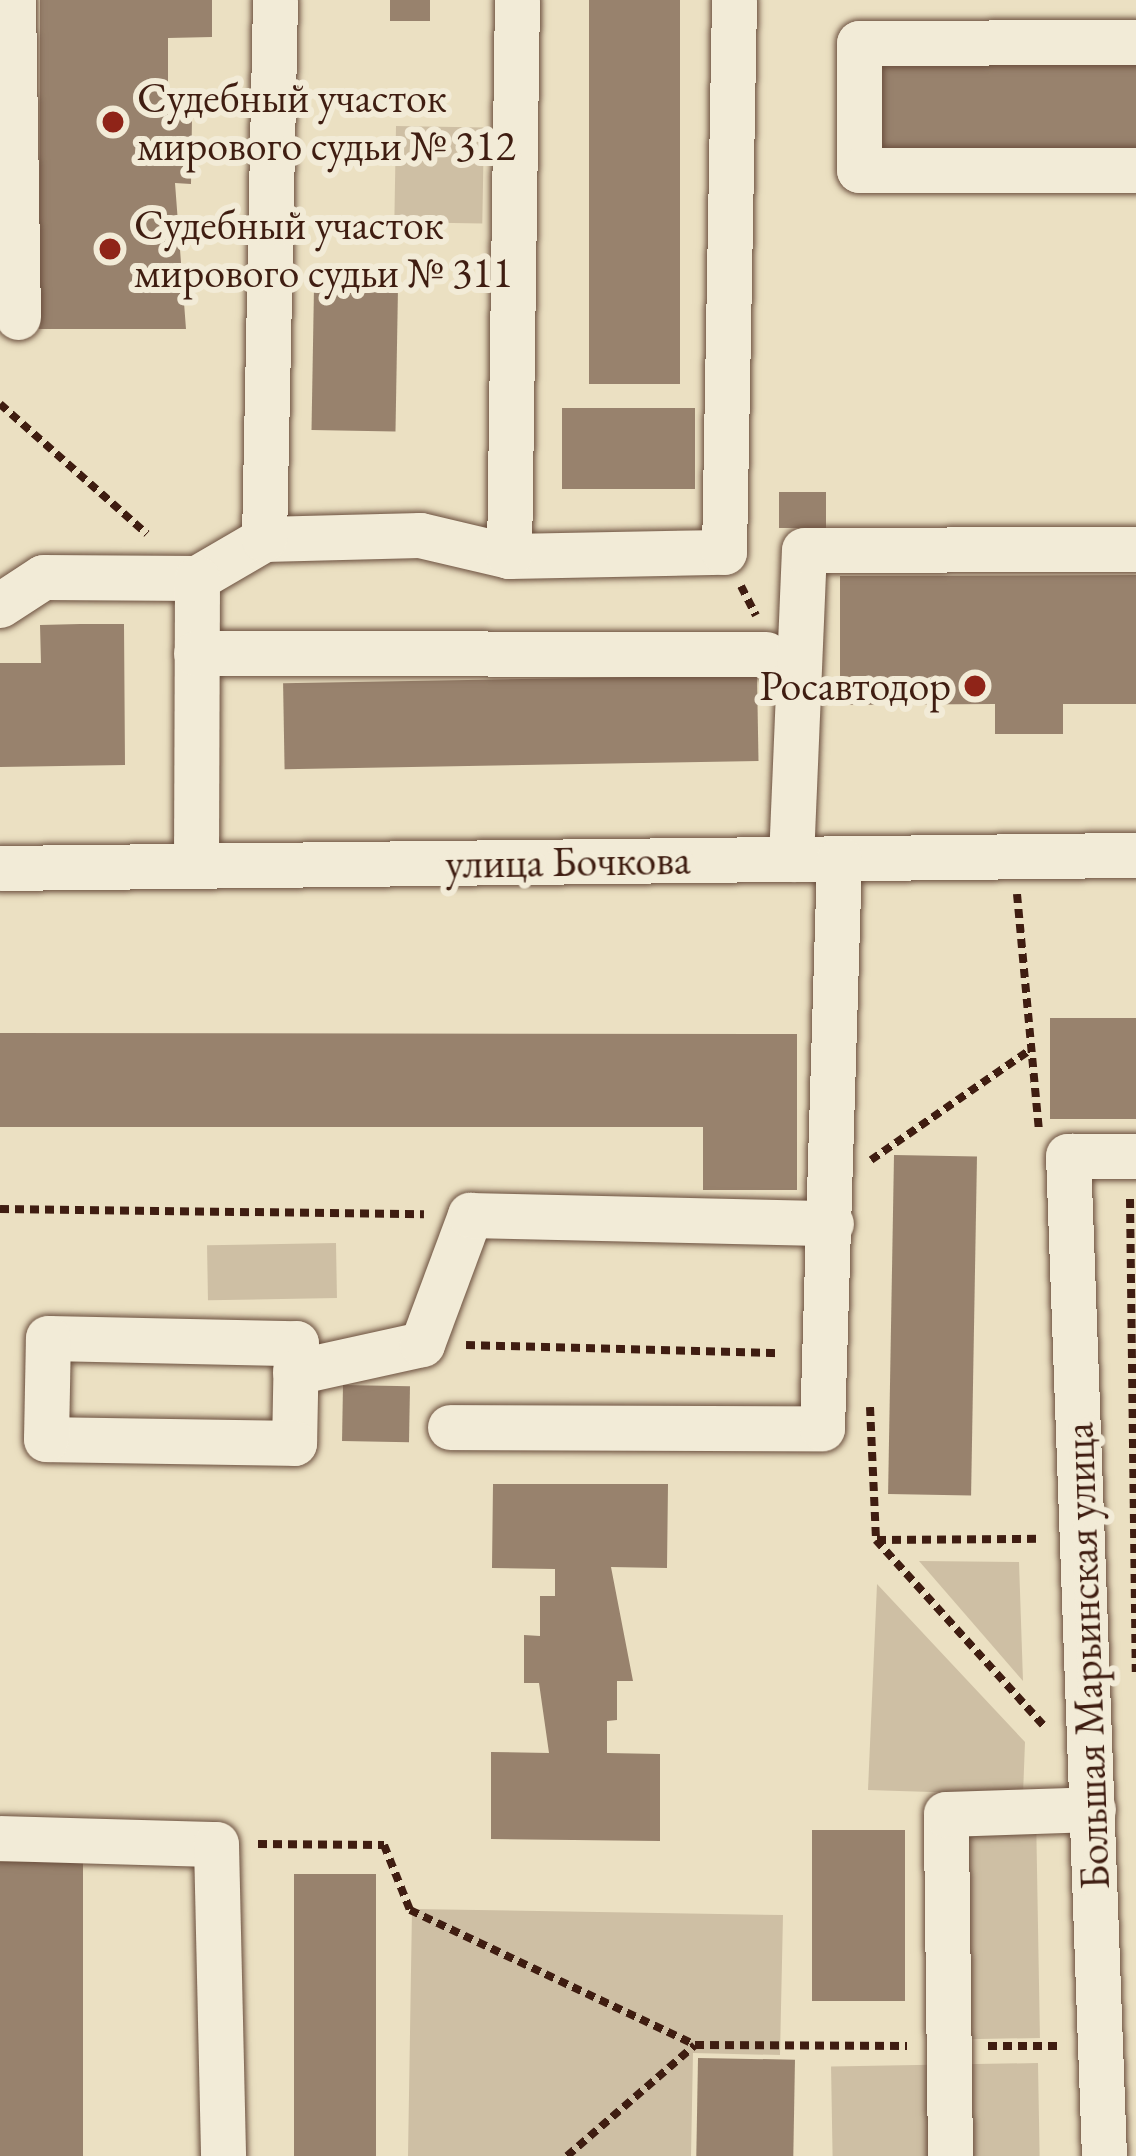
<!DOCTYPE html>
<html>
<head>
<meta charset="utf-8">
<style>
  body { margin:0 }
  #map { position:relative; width:1136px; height:2156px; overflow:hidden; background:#ebe0c2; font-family:"EB Garamond",serif }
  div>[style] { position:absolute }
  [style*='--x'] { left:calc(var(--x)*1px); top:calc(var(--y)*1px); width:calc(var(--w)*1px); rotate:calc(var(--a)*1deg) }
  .green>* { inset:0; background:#cebfa4; transform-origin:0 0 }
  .building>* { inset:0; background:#98826d; transform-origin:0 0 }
  .path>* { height:8px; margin-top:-4px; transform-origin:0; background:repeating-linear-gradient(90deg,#3f1d11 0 9px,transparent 0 15px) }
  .roads { filter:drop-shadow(0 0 3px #6a4e3d) drop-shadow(0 0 3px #6a4e3d) }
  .minor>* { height:45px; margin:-22.5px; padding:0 22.5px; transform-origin:22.5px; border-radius:22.5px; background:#f2ebd7 }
  .dots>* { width:33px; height:33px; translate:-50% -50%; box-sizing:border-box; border:6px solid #f2ebd7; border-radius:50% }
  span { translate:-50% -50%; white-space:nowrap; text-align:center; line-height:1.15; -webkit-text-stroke:12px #f2ebd7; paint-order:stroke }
  .poi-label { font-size:42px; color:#3f1d11 }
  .left { translate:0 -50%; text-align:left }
  .right { translate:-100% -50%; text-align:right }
  .street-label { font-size:42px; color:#3f1d11 }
</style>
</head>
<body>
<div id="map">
  <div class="green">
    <i style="left:396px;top:126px;width:88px;height:96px;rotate:1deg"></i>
    <i style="left:336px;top:1243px;width:55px;height:129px;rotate:89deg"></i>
    <i style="clip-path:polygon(919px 1561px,1019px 1562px,1023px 1681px)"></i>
    <i style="clip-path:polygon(877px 1584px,1025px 1742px,1023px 1795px,868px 1790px)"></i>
    <i style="left:1036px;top:1812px;width:226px;height:87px;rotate:89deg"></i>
    <i style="clip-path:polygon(412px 1909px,783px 1915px,780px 2055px,693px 2053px,691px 2156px,408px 2156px)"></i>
    <i style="left:1038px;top:2063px;width:93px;height:207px;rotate:89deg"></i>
  </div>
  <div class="building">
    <i style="clip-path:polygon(40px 0,212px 0,212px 37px,168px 38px,168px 118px,192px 118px,191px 184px,175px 183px,186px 329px,39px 329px)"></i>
    <i style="left:390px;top:0;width:40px;height:21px"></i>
    <i style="left:589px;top:0;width:91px;height:384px"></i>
    <i style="left:873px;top:62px;width:263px;height:92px"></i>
    <i style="left:314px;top:287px;width:84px;height:143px;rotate:1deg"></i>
    <i style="left:562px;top:408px;width:133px;height:81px"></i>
    <i style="left:779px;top:492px;width:47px;height:36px"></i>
    <i style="clip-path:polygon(1136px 575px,1136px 704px,1063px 704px,1063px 734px,995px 734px,995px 704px,840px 705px,840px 576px)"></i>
    <i style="clip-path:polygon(80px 624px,124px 624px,125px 765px,0 767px,0 663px,41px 663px,40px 625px)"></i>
    <i style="left:757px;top:675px;width:86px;height:474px;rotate:89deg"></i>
    <i style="left:1136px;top:1018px;width:101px;height:86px;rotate:90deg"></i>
    <i style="clip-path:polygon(0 1033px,797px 1034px,797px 1190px,703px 1190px,703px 1127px,0 1127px)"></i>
    <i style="left:894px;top:1155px;width:83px;height:339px;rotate:1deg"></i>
    <i style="left:343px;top:1385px;width:67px;height:56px;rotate:1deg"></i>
    <i style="clip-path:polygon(493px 1484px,668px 1484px,667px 1568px,611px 1567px,633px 1681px,617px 1681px,617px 1720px,607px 1721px,607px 1753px,660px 1754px,660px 1841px,491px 1839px,491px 1752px,549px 1753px,539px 1683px,524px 1683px,524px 1635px,540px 1636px,540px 1596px,555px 1596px,555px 1569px,492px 1568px)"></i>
    <i style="left:812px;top:1830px;width:93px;height:171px"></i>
    <i style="left:83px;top:1862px;width:294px;height:83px;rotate:90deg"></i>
    <i style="left:294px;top:1874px;width:82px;height:282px"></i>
    <i style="left:698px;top:2058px;width:97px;height:98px;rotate:1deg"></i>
  </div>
  <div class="path">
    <i style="--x:0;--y:404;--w:196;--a:41.5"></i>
    <i style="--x:741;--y:586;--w:33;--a:63"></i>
    <i style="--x:1017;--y:894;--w:237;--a:84.7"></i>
    <i style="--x:871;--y:1160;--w:190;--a:-34.7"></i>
    <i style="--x:1130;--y:1199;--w:473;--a:89.3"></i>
    <i style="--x:0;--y:1209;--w:424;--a:0.7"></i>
    <i style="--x:466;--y:1345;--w:315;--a:1.5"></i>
    <i style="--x:870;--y:1407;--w:133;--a:87.4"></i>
    <i style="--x:876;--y:1540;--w:253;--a:47.9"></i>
    <i style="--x:877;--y:1540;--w:163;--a:-0.4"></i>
    <i style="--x:258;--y:1844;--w:126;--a:0.5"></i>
    <i style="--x:384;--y:1845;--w:70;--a:68.2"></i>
    <i style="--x:410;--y:1910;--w:315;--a:25.3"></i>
    <i style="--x:695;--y:2045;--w:212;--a:0.3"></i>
    <i style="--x:988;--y:2046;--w:75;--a:0"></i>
    <i style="--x:567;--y:2156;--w:169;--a:-40.9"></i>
  </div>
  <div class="roads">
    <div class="minor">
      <i style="--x:13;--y:0;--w:317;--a:89.1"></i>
      <i style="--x:1136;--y:42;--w:277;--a:179.8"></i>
      <i style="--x:859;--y:43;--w:127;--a:90"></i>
      <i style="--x:859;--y:170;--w:277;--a:0"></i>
      <i style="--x:264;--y:539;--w:156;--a:-1.5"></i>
      <i style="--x:420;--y:535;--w:91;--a:13.3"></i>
      <i style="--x:509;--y:556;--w:215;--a:-1.1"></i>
      <i style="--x:724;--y:552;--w:552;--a:-88.96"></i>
      <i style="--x:509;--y:556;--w:556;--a:-89.18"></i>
      <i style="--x:197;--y:578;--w:78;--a:-30.2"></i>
      <i style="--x:264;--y:539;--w:539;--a:-88.83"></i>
      <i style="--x:0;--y:605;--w:51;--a:-33.1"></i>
      <i style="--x:43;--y:577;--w:154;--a:0.4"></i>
      <i style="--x:197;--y:578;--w:288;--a:90.2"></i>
      <i style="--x:196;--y:653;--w:570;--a:0.1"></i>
      <i style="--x:791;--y:859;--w:309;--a:-87.6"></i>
      <i style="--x:804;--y:550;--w:332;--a:-0.2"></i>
      <i style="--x:0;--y:868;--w:1136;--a:-0.66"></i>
      <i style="--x:48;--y:1338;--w:248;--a:1.2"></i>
      <i style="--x:296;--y:1343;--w:100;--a:91.1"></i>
      <i style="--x:294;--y:1443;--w:248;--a:-179.1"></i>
      <i style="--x:46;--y:1439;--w:101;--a:-88.9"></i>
      <i style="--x:295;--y:1372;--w:130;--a:-12.4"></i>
      <i style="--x:422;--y:1344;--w:138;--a:-69.6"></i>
      <i style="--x:470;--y:1215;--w:361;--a:1.3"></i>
      <i style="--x:450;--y:1427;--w:372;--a:0.2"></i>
      <i style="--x:822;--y:1428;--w:570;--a:-88.29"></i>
      <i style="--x:0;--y:1838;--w:216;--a:1.6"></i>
      <i style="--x:216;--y:1844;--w:312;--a:88.7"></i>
      <i style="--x:950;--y:2156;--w:342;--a:-90.7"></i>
      <i style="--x:946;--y:1814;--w:147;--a:-1.9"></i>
      <i style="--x:1104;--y:2156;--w:1001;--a:-92.06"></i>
      <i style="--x:1068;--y:1156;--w:68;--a:0"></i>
    </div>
  </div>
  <div class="dots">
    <i style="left:113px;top:122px;background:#8f2418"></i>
    <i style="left:110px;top:249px;background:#8f2418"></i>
    <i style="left:975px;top:686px;background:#8f2418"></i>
  </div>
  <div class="poi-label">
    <span class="left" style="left:137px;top:122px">Судебный участок<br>мирового судьи № 312</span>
    <span class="left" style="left:134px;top:249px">Судебный участок<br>мирового судьи № 311</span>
    <span class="right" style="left:951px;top:686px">Росавтодор</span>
  </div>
  <div class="street-label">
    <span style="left:568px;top:862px;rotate:-1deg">улица Бочкова</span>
    <span style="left:1087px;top:1656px;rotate:-92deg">Большая Марьинская улица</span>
  </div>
</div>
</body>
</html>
